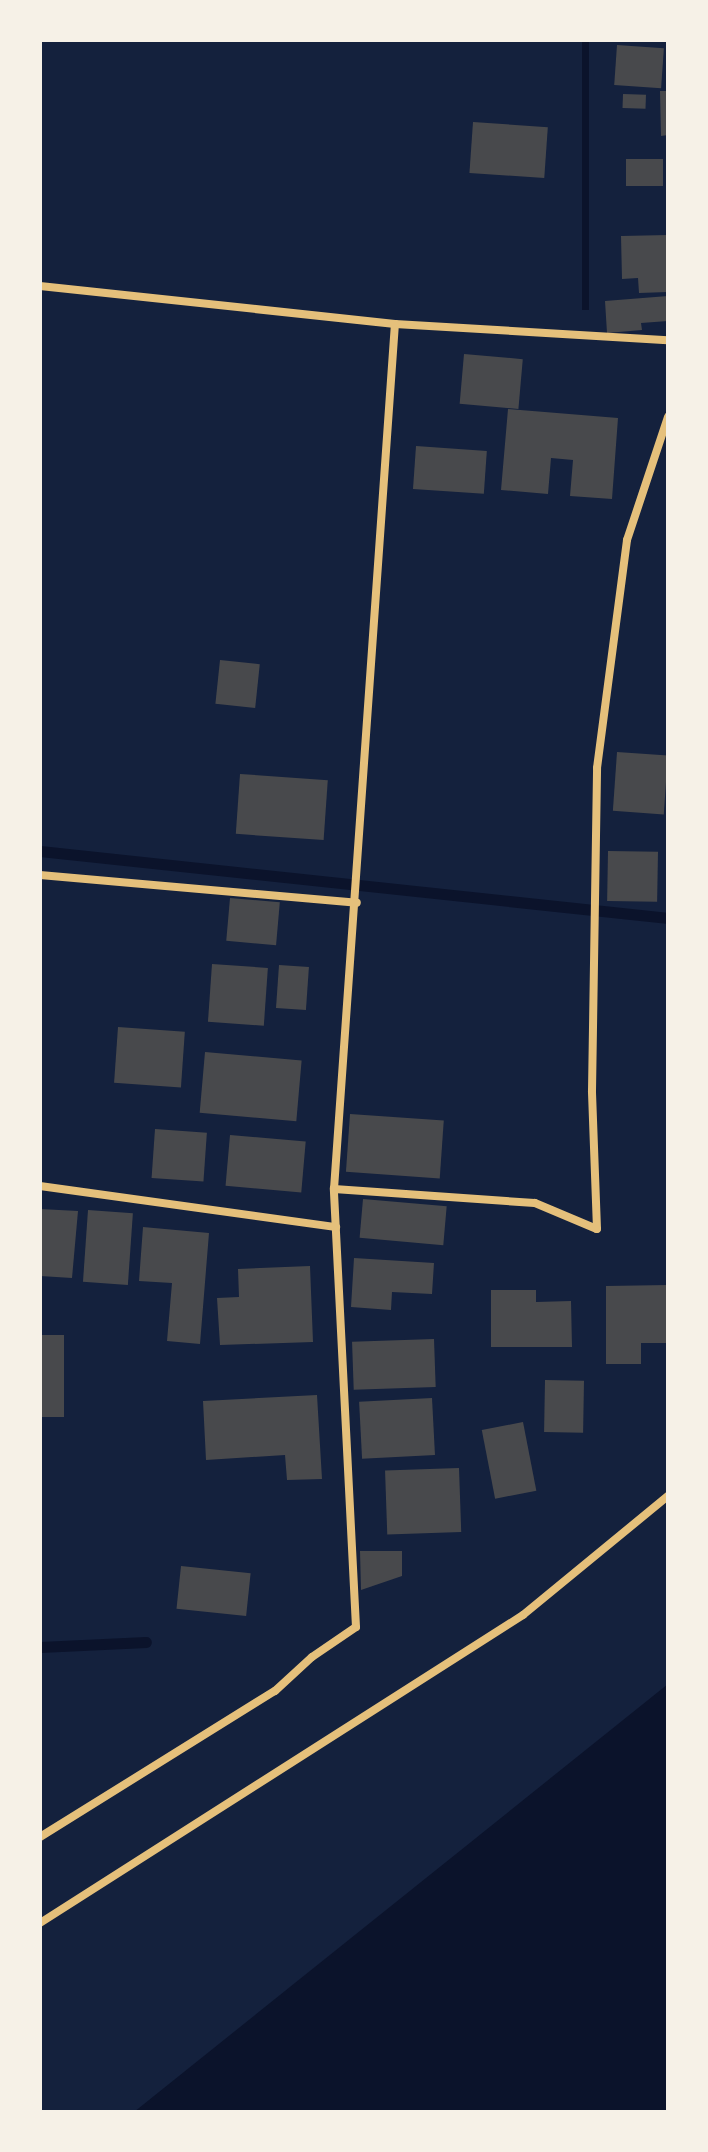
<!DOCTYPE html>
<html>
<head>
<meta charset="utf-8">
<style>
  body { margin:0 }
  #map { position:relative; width:708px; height:2152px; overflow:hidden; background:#14213d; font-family:"PT Sans",sans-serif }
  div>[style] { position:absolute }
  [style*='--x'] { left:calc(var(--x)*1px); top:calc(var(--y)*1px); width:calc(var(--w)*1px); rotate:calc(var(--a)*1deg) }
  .water>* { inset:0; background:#0b132b; transform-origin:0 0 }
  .stream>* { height:11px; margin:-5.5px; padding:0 5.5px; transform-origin:5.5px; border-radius:5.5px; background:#0b132b }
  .building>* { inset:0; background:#48494c; transform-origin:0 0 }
  .minor>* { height:8px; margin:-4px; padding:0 4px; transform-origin:4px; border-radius:4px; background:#e5c07b }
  span { translate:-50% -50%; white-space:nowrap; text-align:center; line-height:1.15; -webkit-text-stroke:6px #f6f1e7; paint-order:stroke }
  .frame { position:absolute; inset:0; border:42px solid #f6f1e7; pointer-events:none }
</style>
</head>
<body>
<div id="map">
  <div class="water">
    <i style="left:582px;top:40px;width:7px;height:270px"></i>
    <i style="clip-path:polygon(668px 1684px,668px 2112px,134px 2112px)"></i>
  </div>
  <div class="stream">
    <i style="--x:40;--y:851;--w:632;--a:6.09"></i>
    <i style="--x:40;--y:1647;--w:106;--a:-2.7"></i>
  </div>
  <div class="building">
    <i style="left:617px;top:45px;width:47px;height:40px;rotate:4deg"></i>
    <i style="clip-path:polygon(660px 91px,668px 91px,668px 135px,661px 136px)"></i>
    <i style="left:623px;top:94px;width:23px;height:14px;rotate:2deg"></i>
    <i style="left:473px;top:122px;width:75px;height:51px;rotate:4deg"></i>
    <i style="left:626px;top:159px;width:37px;height:27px"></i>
    <i style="clip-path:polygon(668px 235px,668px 292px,639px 293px,638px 278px,622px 279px,621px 236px)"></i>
    <i style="clip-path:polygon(668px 296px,668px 321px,641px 323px,642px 330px,607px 333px,605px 301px)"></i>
    <i style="left:464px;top:354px;width:59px;height:50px;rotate:5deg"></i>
    <i style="clip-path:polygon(508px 409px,618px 418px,612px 499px,570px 496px,573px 460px,551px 458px,548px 494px,501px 490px)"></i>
    <i style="left:416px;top:446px;width:71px;height:43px;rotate:4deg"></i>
    <i style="left:220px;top:660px;width:40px;height:44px;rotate:6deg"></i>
    <i style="left:617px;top:752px;width:51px;height:59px;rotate:4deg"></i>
    <i style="left:240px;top:774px;width:88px;height:60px;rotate:4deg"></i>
    <i style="left:608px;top:851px;width:50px;height:50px;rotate:1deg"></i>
    <i style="left:230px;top:898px;width:50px;height:43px;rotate:5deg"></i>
    <i style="left:212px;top:964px;width:56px;height:58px;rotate:4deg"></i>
    <i style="left:279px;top:965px;width:30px;height:43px;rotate:4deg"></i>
    <i style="left:118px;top:1027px;width:67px;height:56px;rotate:4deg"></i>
    <i style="left:205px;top:1052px;width:97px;height:61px;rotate:5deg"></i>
    <i style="left:350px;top:1114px;width:94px;height:58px;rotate:4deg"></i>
    <i style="left:155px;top:1129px;width:52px;height:49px;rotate:4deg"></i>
    <i style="left:230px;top:1135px;width:76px;height:51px;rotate:5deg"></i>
    <i style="left:363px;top:1199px;width:84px;height:39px;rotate:5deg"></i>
    <i style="clip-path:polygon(40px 1209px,78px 1211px,72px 1278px,40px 1276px)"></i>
    <i style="left:88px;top:1210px;width:45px;height:72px;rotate:4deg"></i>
    <i style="clip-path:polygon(143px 1227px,209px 1233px,200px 1344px,167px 1341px,172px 1283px,139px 1281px)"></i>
    <i style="clip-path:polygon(354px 1258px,434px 1263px,432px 1294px,392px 1292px,391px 1310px,351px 1307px)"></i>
    <i style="clip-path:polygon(310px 1266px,313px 1342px,220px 1345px,217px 1298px,239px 1297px,238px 1269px)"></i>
    <i style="clip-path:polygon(668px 1285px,668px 1343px,641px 1343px,641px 1364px,606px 1364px,606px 1286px)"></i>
    <i style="clip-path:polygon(491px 1290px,536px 1290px,536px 1302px,571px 1301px,572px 1347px,491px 1347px)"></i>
    <i style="left:40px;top:1335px;width:24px;height:82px"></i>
    <i style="left:434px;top:1339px;width:48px;height:82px;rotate:88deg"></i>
    <i style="left:545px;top:1380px;width:39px;height:52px;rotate:1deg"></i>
    <i style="clip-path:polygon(317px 1395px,322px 1479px,287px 1480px,285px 1455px,206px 1460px,203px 1401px)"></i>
    <i style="left:432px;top:1398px;width:57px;height:73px;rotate:87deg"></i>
    <i style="left:523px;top:1422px;width:70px;height:42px;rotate:79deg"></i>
    <i style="left:459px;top:1468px;width:64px;height:74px;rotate:88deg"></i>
    <i style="clip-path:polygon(360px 1551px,402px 1551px,402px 1576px,361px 1590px)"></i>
    <i style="left:181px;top:1566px;width:70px;height:43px;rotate:6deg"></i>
  </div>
  <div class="minor">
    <i style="--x:40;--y:286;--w:357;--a:6.1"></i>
    <i style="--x:395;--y:324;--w:273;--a:3.4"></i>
    <i style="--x:40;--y:875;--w:318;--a:5"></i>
    <i style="--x:40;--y:1186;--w:299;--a:7.9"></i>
    <i style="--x:334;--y:1189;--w:201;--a:4"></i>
    <i style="--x:535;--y:1203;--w:67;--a:22.8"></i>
    <i style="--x:597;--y:1229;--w:138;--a:-92.1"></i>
    <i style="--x:592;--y:1091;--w:323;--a:-89.1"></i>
    <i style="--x:597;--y:768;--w:230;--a:-82.5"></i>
    <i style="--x:627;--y:540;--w:130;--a:-71.6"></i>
    <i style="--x:40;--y:1837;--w:277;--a:-31.9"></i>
    <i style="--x:275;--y:1691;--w:50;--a:-42.6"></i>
    <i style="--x:312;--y:1657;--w:53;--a:-34.3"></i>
    <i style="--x:356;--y:1627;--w:439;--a:-92.9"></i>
    <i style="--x:334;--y:1189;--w:867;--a:-85.97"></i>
    <i style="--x:40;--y:1923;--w:573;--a:-32.52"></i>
    <i style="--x:523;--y:1615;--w:188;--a:-39.4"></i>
  </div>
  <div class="frame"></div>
</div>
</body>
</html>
